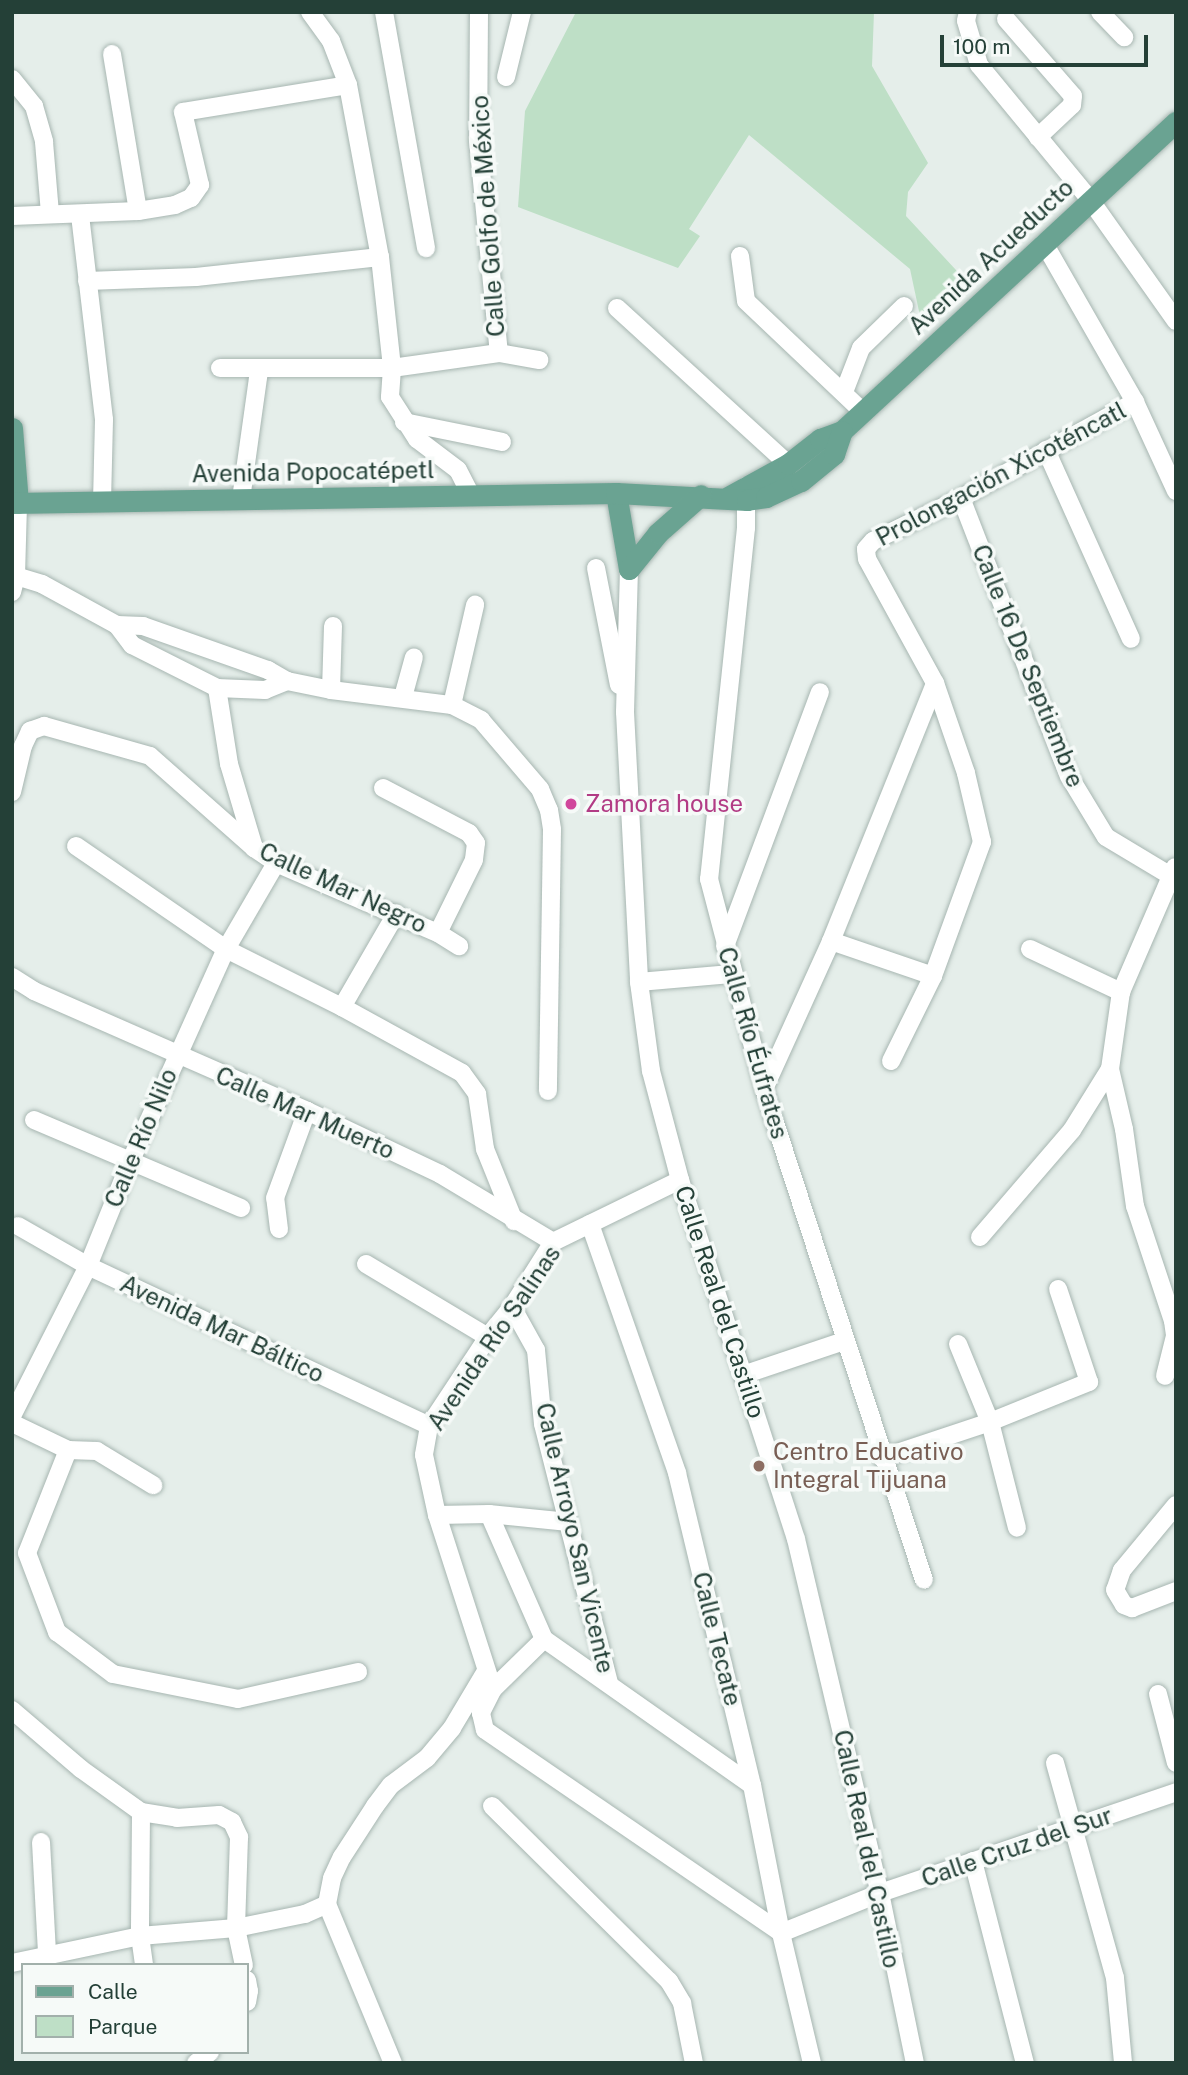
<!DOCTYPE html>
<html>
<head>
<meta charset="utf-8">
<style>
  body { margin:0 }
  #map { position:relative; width:1188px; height:2075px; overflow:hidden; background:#e5eeea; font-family:"Public Sans",sans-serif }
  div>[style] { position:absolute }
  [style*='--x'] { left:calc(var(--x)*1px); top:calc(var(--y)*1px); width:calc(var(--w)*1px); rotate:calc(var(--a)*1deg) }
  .green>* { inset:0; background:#bedfc6 }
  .roads { filter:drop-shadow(0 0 2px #a7b6b1) drop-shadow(0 0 2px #a7b6b1) }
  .minor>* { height:18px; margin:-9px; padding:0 9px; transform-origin:9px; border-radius:9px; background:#fff }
  .major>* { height:21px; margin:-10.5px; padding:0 10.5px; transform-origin:10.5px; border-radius:10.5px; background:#6aa392 }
  .dots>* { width:19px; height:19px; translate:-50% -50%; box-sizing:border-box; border:4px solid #f6faf8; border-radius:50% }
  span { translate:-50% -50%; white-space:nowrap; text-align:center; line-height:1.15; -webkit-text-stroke:7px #f6faf8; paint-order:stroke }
  .street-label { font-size:24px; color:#244037 }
  .hotel-label { font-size:24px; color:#b23c85 }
  .left { translate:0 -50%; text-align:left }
  .education-label { font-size:24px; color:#785e54 }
  .frame { position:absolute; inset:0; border:14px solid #244037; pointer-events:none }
  .legend { position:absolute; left:21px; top:1963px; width:228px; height:91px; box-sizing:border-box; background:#f6faf8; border:2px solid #a2b0ab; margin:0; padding:9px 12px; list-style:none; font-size:21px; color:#244037 }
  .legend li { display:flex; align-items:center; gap:14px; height:35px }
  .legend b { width:35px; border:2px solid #a2b0ab }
  .scale { position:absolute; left:940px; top:35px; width:208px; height:32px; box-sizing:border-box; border:4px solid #244037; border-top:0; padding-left:9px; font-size:21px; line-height:24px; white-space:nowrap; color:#244037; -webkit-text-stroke:5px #f6faf8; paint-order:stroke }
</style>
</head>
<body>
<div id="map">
  <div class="green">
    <i style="clip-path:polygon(576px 12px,874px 12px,872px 66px,928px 163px,908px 192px,906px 216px,968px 283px,920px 316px,910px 269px,749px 135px,689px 229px,700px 236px,678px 268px,518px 207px,525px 111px)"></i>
  </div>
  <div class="roads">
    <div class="minor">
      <i style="--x:310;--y:12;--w:36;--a:54"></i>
      <i style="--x:331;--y:41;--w:47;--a:68.9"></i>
      <i style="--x:348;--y:85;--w:175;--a:79.5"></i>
      <i style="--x:380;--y:257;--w:112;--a:83.8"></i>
      <i style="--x:392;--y:368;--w:29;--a:94"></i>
      <i style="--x:390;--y:397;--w:50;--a:57.3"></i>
      <i style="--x:417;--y:439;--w:51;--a:37.1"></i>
      <i style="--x:458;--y:470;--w:28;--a:63"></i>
      <i style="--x:384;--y:12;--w:240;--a:79.9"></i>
      <i style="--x:479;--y:12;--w:128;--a:90.4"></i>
      <i style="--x:478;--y:140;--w:214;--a:84.4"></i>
      <i style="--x:968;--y:12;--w:9;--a:103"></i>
      <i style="--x:966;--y:21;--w:46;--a:73.5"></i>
      <i style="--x:979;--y:65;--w:176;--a:50.5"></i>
      <i style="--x:1091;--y:201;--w:147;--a:54.7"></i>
      <i style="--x:1100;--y:12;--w:35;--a:46"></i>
      <i style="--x:1006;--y:19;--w:102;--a:49"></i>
      <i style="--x:1073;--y:96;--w:9;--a:96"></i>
      <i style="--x:1072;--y:105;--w:47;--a:136.7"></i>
      <i style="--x:112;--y:54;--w:159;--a:80.6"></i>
      <i style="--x:506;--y:77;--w:67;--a:-76.2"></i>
      <i style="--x:12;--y:79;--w:35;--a:51"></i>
      <i style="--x:34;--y:106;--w:37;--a:74"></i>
      <i style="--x:44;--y:142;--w:71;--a:85.2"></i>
      <i style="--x:80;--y:215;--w:206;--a:83.3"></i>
      <i style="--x:104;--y:420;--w:83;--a:91.4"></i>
      <i style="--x:12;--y:216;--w:126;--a:-2.3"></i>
      <i style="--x:138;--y:211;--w:37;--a:-9"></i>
      <i style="--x:175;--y:205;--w:17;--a:-24"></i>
      <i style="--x:191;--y:198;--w:16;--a:-55"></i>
      <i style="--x:200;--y:185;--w:75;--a:-103.1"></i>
      <i style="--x:183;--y:112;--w:167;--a:-9.3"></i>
      <i style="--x:1044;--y:243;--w:183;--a:60.2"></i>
      <i style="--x:1135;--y:402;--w:98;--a:65.3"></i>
      <i style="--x:740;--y:256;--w:45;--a:82.4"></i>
      <i style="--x:746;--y:301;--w:161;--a:43.5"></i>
      <i style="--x:87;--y:281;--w:109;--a:-2.1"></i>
      <i style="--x:196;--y:277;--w:185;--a:-6.2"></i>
      <i style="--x:617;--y:308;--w:231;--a:42.4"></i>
      <i style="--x:220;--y:368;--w:172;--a:0"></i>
      <i style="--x:392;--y:368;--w:108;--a:-8"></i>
      <i style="--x:499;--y:353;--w:41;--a:9.9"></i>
      <i style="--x:844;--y:392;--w:47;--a:-68.9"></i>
      <i style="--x:861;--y:348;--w:60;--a:-44.3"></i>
      <i style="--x:404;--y:422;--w:100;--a:11.5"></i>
      <i style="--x:1046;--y:450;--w:207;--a:65.8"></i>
      <i style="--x:746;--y:486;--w:42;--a:90"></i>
      <i style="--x:746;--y:528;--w:353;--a:96"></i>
      <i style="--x:709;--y:879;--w:217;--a:75.3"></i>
      <i style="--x:764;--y:1089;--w:516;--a:71.95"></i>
      <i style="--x:961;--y:498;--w:298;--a:68.8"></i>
      <i style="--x:1069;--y:776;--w:71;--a:58.8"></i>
      <i style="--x:1106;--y:837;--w:76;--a:31"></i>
      <i style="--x:241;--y:499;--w:129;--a:-82"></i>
      <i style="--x:596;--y:568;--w:119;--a:78.9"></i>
      <i style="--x:629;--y:569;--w:143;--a:91.6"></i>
      <i style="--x:625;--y:712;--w:270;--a:87"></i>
      <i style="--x:639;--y:982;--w:90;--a:82.3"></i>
      <i style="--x:651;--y:1071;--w:113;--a:75.1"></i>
      <i style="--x:680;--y:1180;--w:377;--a:72.1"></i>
      <i style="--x:796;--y:1539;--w:364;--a:76.7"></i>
      <i style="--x:880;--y:1893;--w:174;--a:78.4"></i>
      <i style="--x:16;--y:576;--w:27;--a:17"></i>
      <i style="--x:42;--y:584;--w:85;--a:28.7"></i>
      <i style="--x:117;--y:625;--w:25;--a:53"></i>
      <i style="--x:132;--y:645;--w:95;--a:26.8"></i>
      <i style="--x:217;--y:688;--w:48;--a:2.4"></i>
      <i style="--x:265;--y:690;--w:24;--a:-22"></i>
      <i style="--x:287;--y:681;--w:45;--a:11.6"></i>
      <i style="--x:331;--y:690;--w:122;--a:7.1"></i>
      <i style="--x:452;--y:705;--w:33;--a:27"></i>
      <i style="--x:481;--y:720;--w:91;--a:49.5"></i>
      <i style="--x:540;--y:789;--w:23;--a:67"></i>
      <i style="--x:549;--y:810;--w:20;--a:81"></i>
      <i style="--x:552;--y:830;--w:261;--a:90.9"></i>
      <i style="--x:12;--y:592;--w:16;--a:-76"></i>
      <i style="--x:16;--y:576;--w:73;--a:-88.4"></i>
      <i style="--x:117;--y:625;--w:26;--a:2"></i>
      <i style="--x:143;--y:626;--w:133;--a:19.4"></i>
      <i style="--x:268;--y:670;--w:22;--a:30"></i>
      <i style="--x:217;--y:688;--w:77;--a:81"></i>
      <i style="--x:229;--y:764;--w:88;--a:73.4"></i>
      <i style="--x:331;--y:690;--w:64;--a:-88.2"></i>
      <i style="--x:403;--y:697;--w:41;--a:-74.6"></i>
      <i style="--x:452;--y:705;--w:103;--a:-77"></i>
      <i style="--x:383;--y:788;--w:97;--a:27.6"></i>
      <i style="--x:469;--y:833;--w:12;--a:55"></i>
      <i style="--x:476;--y:843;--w:17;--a:97"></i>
      <i style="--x:474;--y:860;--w:81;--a:116.3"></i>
      <i style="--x:12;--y:792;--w:47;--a:-76.6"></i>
      <i style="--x:23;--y:746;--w:17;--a:-65"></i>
      <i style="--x:30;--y:731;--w:15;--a:-20"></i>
      <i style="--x:44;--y:726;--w:110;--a:15.8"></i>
      <i style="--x:150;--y:756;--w:139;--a:41.5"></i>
      <i style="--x:254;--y:848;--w:27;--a:34"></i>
      <i style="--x:276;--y:863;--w:176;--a:23.4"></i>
      <i style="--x:438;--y:933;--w:25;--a:32"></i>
      <i style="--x:76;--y:846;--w:182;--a:34.5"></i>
      <i style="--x:226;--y:949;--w:130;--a:26.6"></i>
      <i style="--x:342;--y:1007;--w:137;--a:28.8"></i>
      <i style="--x:462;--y:1073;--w:26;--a:54"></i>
      <i style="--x:477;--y:1094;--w:56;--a:81.7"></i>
      <i style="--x:485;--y:1149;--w:78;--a:68.1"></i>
      <i style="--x:831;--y:941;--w:108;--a:18.9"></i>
      <i style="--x:725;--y:946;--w:271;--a:-69.5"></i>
      <i style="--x:1030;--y:949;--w:101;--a:25.3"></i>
      <i style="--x:12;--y:977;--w:26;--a:32"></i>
      <i style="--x:34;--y:991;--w:298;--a:23.7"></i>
      <i style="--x:307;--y:1111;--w:147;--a:25.3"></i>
      <i style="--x:440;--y:1174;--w:132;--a:31"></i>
      <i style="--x:639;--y:982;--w:92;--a:-5"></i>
      <i style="--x:342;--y:1007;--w:108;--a:-59.9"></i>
      <i style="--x:891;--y:1061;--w:95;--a:-63.7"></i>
      <i style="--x:933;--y:976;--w:143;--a:-69.9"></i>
      <i style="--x:982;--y:842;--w:71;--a:-103.1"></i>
      <i style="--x:966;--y:773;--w:95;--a:-109"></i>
      <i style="--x:935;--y:683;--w:141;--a:-118.7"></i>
      <i style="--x:867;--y:559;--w:10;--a:-96"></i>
      <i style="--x:866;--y:549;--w:11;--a:-49"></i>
      <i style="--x:873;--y:541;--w:98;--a:-26"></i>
      <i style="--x:961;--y:498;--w:199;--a:-28.9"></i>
      <i style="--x:1110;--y:1069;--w:62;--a:76.9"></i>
      <i style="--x:1124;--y:1129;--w:78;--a:81.9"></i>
      <i style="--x:1135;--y:1206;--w:121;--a:71.7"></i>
      <i style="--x:1173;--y:1321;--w:15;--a:82"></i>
      <i style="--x:1175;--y:1336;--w:41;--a:104"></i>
      <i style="--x:764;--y:1089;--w:162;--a:-65.6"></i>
      <i style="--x:831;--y:941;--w:278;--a:-68"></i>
      <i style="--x:34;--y:1120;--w:225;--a:23"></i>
      <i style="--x:680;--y:1180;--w:141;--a:154"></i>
      <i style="--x:553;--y:1242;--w:77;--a:122.2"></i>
      <i style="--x:512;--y:1307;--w:38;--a:129"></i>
      <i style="--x:488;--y:1337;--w:107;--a:123.5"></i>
      <i style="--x:429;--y:1426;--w:29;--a:100"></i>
      <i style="--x:424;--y:1455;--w:61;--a:77.8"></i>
      <i style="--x:437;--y:1515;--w:183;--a:72.2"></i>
      <i style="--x:493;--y:1689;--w:27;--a:117"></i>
      <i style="--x:481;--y:1713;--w:17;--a:77"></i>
      <i style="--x:485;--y:1730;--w:359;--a:34.4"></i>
      <i style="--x:781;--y:1933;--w:107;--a:-22"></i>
      <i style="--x:880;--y:1893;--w:313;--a:-18.8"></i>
      <i style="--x:590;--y:1224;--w:264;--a:70.7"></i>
      <i style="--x:677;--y:1473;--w:321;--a:76.5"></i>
      <i style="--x:752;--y:1785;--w:151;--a:78.9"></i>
      <i style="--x:781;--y:1933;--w:134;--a:76.6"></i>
      <i style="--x:18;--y:1226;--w:81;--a:29.7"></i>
      <i style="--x:88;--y:1266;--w:377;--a:25.1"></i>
      <i style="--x:279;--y:1229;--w:31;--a:-97"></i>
      <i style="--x:275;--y:1198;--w:93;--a:-69.8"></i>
      <i style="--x:980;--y:1237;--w:141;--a:-49.3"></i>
      <i style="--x:1072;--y:1130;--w:72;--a:-58.1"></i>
      <i style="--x:1110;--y:1069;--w:78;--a:-81.9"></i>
      <i style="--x:1121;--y:992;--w:136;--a:-66.6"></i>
      <i style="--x:366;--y:1264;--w:142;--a:30.9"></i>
      <i style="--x:512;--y:1307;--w:49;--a:60.8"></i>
      <i style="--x:536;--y:1350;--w:74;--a:84.6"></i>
      <i style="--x:543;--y:1424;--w:267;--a:75.7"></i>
      <i style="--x:958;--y:1344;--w:84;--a:67.7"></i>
      <i style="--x:990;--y:1422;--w:109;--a:75.7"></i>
      <i style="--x:743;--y:1375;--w:107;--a:-18.6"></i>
      <i style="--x:12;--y:1416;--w:168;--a:-63.1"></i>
      <i style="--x:88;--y:1266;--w:114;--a:-67.9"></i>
      <i style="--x:131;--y:1160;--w:231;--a:-65.8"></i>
      <i style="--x:226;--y:949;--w:99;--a:-59.8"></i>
      <i style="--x:12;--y:1423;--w:62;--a:25.7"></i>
      <i style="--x:68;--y:1450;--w:29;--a:2"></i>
      <i style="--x:97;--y:1451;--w:66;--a:31.3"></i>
      <i style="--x:882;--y:1458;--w:114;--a:-18.4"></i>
      <i style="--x:990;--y:1422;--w:107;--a:-22"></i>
      <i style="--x:1089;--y:1382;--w:98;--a:-108.4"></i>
      <i style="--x:1176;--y:1505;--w:85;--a:129.7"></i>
      <i style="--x:1122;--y:1570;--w:21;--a:109"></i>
      <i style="--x:1115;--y:1590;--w:17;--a:59"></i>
      <i style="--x:1124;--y:1605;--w:9;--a:21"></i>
      <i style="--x:1132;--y:1608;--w:47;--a:-21.1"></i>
      <i style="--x:489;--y:1514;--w:137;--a:66.3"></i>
      <i style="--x:437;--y:1515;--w:52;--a:-1.1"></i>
      <i style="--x:489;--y:1514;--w:80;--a:5.7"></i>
      <i style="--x:27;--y:1553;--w:85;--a:69.2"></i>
      <i style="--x:57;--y:1632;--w:70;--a:36.9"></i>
      <i style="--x:113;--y:1674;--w:127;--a:11.3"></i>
      <i style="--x:238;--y:1699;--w:123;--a:-12.7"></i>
      <i style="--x:27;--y:1553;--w:111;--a:-68.3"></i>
      <i style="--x:544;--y:1639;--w:254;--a:35.1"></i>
      <i style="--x:493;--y:1689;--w:71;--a:-44.4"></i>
      <i style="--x:1158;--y:1694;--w:71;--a:75.4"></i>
      <i style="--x:12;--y:1710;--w:91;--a:40.5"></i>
      <i style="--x:81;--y:1769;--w:74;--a:35.6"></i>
      <i style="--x:141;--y:1812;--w:36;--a:9"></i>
      <i style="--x:177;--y:1818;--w:42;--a:-4.1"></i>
      <i style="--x:219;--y:1815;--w:15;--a:28"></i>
      <i style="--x:232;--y:1822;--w:17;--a:65"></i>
      <i style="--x:239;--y:1837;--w:91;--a:91.9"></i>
      <i style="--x:236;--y:1928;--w:38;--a:78"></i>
      <i style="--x:1055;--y:1763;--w:223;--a:74.4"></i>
      <i style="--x:1115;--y:1978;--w:85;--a:84.6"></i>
      <i style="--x:492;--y:1806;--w:249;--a:44.7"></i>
      <i style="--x:669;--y:1981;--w:26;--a:59"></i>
      <i style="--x:682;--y:2003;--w:61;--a:78.7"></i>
      <i style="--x:141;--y:1812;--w:124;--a:90.5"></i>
      <i style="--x:140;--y:1936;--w:29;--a:82"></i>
      <i style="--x:41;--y:1842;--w:112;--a:86.9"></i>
      <i style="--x:973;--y:1861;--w:209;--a:75.6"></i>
      <i style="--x:327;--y:1904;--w:172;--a:67.5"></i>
      <i style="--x:12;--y:1963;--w:131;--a:-11.9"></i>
      <i style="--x:140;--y:1936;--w:96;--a:-4.8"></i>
      <i style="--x:236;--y:1928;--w:70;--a:-11.5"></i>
      <i style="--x:305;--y:1914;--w:24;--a:-24"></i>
      <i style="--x:327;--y:1904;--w:26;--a:-79"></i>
      <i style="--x:332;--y:1878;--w:23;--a:-65"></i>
      <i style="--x:342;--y:1857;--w:61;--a:-57.1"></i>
      <i style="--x:375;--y:1806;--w:26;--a:-53"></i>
      <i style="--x:391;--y:1785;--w:45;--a:-36.9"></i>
      <i style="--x:427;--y:1758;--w:39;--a:-50"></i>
      <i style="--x:452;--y:1728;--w:66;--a:-59.2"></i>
      <i style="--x:247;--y:1980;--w:11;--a:80"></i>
      <i style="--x:249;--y:1991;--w:11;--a:100"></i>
      <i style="--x:196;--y:2063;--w:18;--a:-38"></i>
    </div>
    <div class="major">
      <i style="--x:12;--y:428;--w:75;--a:85.4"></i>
      <i style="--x:616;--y:493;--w:77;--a:80.3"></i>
      <i style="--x:728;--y:497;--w:68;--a:-28.8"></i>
      <i style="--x:788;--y:464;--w:41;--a:-38"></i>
      <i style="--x:820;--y:439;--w:23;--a:-20"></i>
      <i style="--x:842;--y:431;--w:455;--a:-42.8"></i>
      <i style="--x:12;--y:503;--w:604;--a:-0.95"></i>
      <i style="--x:616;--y:493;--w:131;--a:3.1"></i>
      <i style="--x:747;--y:500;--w:19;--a:-9"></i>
      <i style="--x:766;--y:497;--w:38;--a:-25"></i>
      <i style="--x:801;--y:481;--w:43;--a:-39.3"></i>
      <i style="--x:834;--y:454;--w:24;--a:-71"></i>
      <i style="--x:629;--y:569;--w:46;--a:-51.1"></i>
      <i style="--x:658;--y:533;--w:57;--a:-41.5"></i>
    </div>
  </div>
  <div class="dots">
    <i style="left:571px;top:804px;background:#d1479c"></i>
    <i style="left:759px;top:1466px;background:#8d6e63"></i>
  </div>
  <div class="street-label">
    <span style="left:488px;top:216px;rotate:-94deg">Calle Golfo de México</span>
    <span style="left:991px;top:257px;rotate:-43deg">Avenida Acueducto</span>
    <span style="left:313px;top:472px;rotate:-1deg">Avenida Popocatépetl</span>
    <span style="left:1001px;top:474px;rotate:-28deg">Prolongación Xicoténcatl</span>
    <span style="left:1028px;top:666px;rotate:68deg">Calle 16 De Septiembre</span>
    <span style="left:343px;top:888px;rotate:25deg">Calle Mar Negro</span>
    <span style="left:753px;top:1043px;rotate:74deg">Calle Río Éufrates</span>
    <span style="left:305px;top:1113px;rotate:24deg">Calle Mar Muerto</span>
    <span style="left:141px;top:1138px;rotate:-67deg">Calle Río Nilo</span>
    <span style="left:720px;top:1302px;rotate:72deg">Calle Real del Castillo</span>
    <span style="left:222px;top:1329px;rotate:25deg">Avenida Mar Báltico</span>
    <span style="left:494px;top:1338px;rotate:-56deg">Avenida Río Salinas</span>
    <span style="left:575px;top:1538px;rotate:77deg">Calle Arroyo San Vicente</span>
    <span style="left:717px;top:1639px;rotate:76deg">Calle Tecate</span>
    <span style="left:1017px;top:1847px;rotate:-19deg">Calle Cruz del Sur</span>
    <span style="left:867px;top:1849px;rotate:78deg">Calle Real del Castillo</span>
  </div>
  <div class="hotel-label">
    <span class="left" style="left:585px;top:804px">Zamora house</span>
  </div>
  <div class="education-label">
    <span class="left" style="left:773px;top:1466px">Centro Educativo<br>Integral Tijuana</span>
  </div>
  <div class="frame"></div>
  <ul class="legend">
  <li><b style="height:9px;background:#6aa392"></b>Calle</li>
  <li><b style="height:19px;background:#bedfc6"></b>Parque</li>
  </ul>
  <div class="scale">100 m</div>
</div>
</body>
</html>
